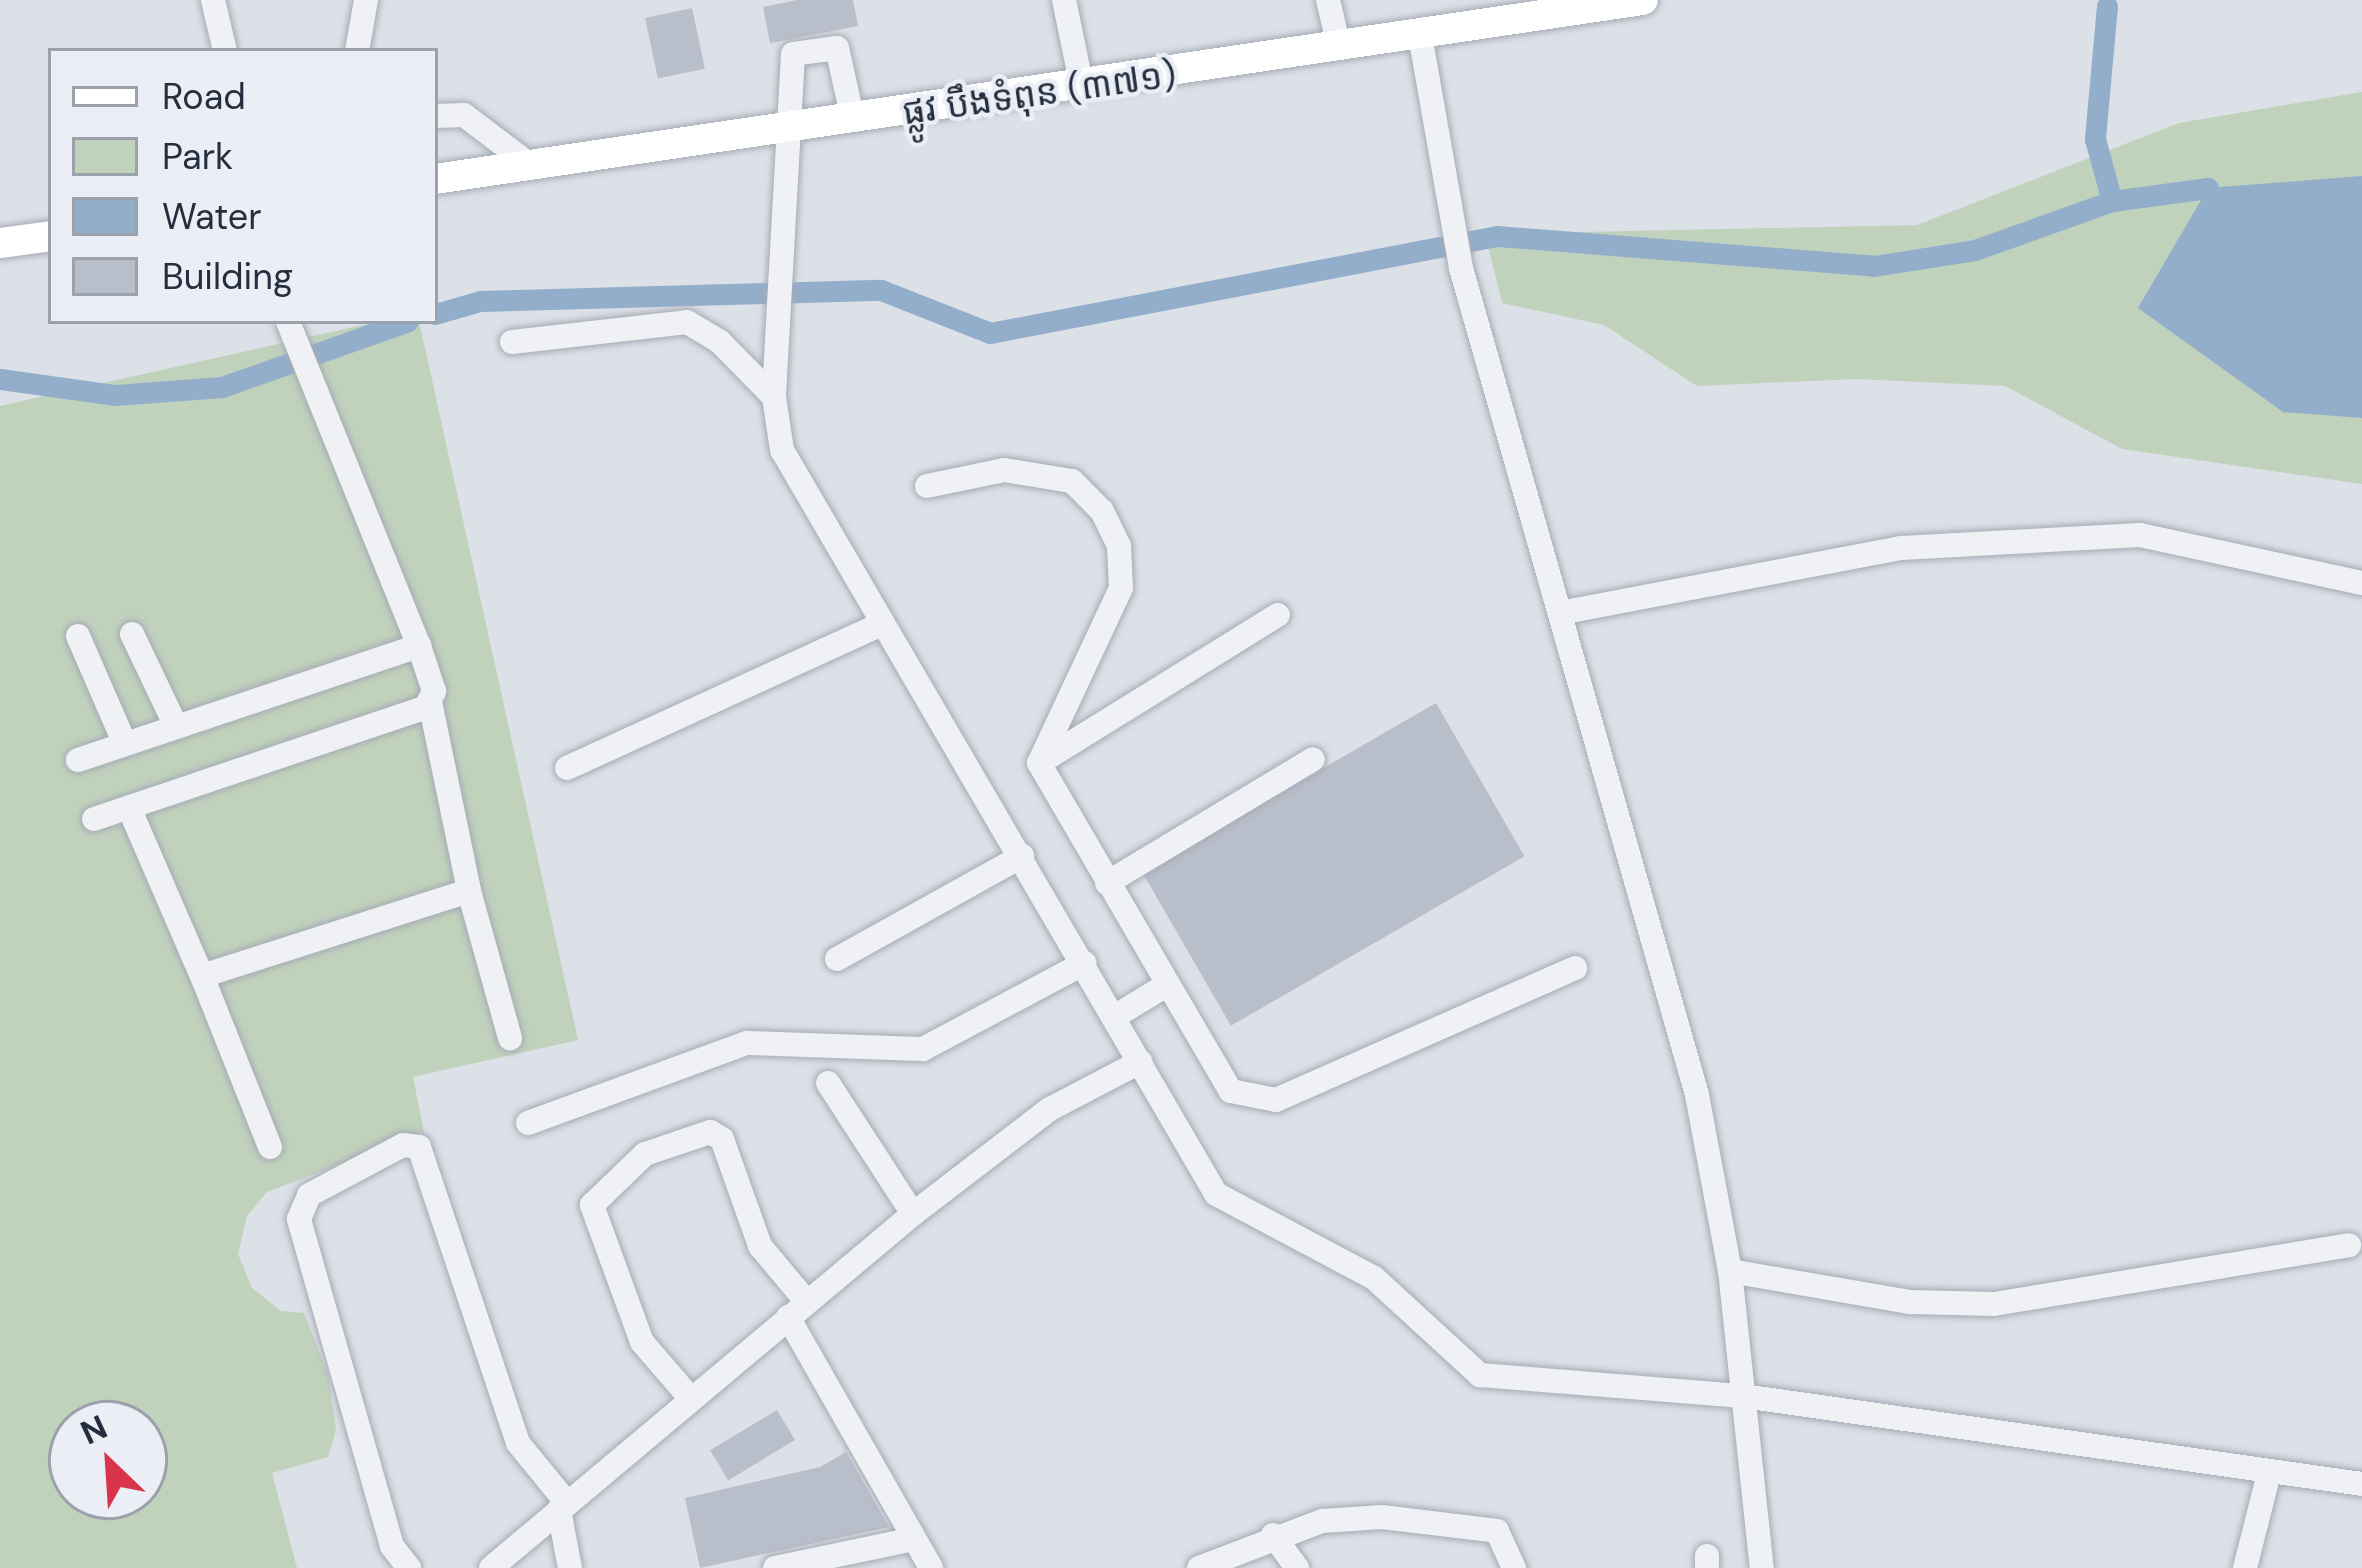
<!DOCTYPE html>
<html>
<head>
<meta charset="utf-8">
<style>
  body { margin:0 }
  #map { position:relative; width:2362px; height:1568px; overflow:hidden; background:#dce0e7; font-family:"DM Sans","Noto Sans Khmer",sans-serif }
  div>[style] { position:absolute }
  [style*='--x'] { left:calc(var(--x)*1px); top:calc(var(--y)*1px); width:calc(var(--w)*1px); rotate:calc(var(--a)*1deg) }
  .green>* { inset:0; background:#c1d2bc }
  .water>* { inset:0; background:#93aecb }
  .canal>* { height:21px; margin:-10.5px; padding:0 10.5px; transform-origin:10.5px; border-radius:10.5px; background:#93aecb }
  .building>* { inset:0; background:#b9bfca; transform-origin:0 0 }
  .roads { filter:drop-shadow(0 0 3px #a5abb5) drop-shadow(0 0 3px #a5abb5) }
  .minor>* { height:24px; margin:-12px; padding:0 12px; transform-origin:12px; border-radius:12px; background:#eff1f5 }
  .major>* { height:30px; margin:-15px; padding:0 15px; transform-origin:15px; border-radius:15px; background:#fff }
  span { translate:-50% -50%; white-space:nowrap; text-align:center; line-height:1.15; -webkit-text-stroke:9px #ebeff5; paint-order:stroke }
  .street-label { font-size:36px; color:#242e3f }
  .legend { position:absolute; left:48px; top:48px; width:390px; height:276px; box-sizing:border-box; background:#ebeff5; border:3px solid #9ba2ac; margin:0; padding:15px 21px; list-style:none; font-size:36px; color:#242e3f }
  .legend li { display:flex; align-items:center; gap:24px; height:60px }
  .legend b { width:60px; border:3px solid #9ba2ac }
  .north { position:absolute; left:48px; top:1400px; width:120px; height:120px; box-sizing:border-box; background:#ebeff5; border:3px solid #9ba2ac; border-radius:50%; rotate:335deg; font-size:33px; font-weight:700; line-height:48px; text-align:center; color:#242e3f }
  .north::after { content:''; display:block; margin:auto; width:42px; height:54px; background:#d8354c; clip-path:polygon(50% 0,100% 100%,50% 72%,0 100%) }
</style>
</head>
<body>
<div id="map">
  <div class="green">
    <i style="clip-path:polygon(2362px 92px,2362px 484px,2122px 449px,2005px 386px,1857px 379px,1697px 386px,1604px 325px,1502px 303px,1485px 234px,1917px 225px,2179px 123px)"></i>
    <i style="clip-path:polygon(evenodd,381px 321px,419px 321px,578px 1040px,413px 1077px,424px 1132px,267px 1192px,247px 1216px,238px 1254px,252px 1288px,281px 1311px,304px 1313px,328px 1374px,336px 1430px,328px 1457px,272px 1473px,297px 1568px,0 1568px,0 406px,381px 321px,72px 1424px,144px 1424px,144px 1496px,72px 1496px,72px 1424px)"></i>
  </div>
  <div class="water">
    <i style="clip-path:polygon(2362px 176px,2362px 418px,2283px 412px,2138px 308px,2208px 188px)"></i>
  </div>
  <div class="canal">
    <i style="--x:2107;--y:6;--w:134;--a:95.2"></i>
    <i style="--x:2095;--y:139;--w:64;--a:74.7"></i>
    <i style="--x:435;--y:314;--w:47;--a:-16.1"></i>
    <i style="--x:480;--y:301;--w:401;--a:-1.6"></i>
    <i style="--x:881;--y:290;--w:117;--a:21.5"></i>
    <i style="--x:990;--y:333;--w:516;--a:-10.83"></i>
    <i style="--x:1497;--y:236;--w:378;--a:4.5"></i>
    <i style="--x:1874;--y:266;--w:102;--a:-9"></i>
    <i style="--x:1975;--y:250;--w:145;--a:-19.7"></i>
    <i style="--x:2112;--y:201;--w:97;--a:-7.7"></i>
    <i style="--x:0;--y:379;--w:117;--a:7.9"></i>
    <i style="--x:116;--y:395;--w:106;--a:-4.3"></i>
    <i style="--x:222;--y:387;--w:197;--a:-19.5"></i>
  </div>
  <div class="building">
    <i style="clip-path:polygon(797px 0,853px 0,858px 26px,770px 43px,763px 7px)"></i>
    <i style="left:692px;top:8px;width:62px;height:48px;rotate:78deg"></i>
    <i style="left:1436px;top:703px;width:177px;height:339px;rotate:60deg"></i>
    <i style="left:777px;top:1410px;width:35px;height:78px;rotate:59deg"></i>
    <i style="clip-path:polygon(846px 1452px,889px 1527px,700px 1568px,685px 1498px,820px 1467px)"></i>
  </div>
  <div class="roads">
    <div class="minor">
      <i style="--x:213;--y:0;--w:52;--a:76.8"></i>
      <i style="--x:1064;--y:0;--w:89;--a:78.3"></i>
      <i style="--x:1328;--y:0;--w:48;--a:76.8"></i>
      <i style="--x:1420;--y:35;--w:237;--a:80"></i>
      <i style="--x:1461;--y:268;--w:860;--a:74.07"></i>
      <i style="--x:1697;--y:1095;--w:179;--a:79.4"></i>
      <i style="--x:1730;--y:1271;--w:299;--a:83.9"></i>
      <i style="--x:357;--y:51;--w:52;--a:-80"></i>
      <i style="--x:435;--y:116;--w:29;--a:-2"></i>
      <i style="--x:464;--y:115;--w:83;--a:37.1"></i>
      <i style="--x:853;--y:120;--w:74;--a:-102.5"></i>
      <i style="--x:837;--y:48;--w:44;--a:172.2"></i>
      <i style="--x:793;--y:54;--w:344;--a:93.2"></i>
      <i style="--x:774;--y:397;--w:54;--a:81.4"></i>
      <i style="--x:782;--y:450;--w:861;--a:59.74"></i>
      <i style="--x:1216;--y:1194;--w:179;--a:28"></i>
      <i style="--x:1374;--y:1278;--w:144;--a:42.5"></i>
      <i style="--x:1480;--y:1375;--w:264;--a:4.6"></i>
      <i style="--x:1743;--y:1396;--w:625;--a:8.09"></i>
      <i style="--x:512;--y:342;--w:176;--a:-6.5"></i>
      <i style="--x:687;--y:322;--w:39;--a:31"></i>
      <i style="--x:720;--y:342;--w:77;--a:45.5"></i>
      <i style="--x:927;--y:486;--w:79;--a:-11.7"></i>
      <i style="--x:1004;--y:470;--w:69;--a:9.2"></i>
      <i style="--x:1072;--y:481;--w:42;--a:45"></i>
      <i style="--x:1102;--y:511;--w:39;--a:64"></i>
      <i style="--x:1119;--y:546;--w:42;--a:87.3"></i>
      <i style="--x:1121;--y:588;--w:193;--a:115.1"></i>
      <i style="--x:1039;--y:763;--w:380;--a:59.7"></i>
      <i style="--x:1231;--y:1091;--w:46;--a:11.3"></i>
      <i style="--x:1276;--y:1100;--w:327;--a:-23.8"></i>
      <i style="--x:1565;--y:612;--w:342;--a:-10.8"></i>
      <i style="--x:1901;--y:548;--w:239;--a:-3.1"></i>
      <i style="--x:2140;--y:535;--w:227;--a:12.2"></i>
      <i style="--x:132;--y:634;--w:100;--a:64.5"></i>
      <i style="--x:78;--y:636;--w:116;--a:66.5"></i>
      <i style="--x:430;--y:702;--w:193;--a:78.3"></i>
      <i style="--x:469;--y:891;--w:153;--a:74.4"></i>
      <i style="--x:78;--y:760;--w:360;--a:-18.5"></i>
      <i style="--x:419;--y:646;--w:350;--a:-112"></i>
      <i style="--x:1039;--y:763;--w:281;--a:-31.8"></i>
      <i style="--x:567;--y:768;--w:343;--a:-24.6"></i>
      <i style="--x:130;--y:810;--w:181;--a:66.6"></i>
      <i style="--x:94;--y:819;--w:350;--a:-18.6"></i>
      <i style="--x:426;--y:707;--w:18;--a:-63"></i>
      <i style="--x:434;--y:691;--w:47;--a:-108.4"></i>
      <i style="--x:1107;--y:883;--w:240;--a:-31"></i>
      <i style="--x:837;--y:959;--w:212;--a:-29.1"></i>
      <i style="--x:1114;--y:1017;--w:60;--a:-31.3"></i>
      <i style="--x:828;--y:1083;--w:156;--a:57"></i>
      <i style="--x:528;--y:1123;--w:233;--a:-20.1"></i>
      <i style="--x:747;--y:1043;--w:176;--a:2"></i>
      <i style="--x:923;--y:1049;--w:183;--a:-28"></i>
      <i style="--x:270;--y:1147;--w:184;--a:-111.7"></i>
      <i style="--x:202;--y:976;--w:280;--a:-17.7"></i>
      <i style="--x:1730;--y:1271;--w:183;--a:9.8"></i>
      <i style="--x:1910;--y:1302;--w:84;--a:1.4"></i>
      <i style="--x:1994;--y:1304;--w:360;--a:-9.4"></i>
      <i style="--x:788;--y:1317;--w:289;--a:60.3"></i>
      <i style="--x:691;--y:1399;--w:75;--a:-130.7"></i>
      <i style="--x:642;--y:1342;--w:146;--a:-110.1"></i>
      <i style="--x:592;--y:1205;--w:74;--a:-43.9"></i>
      <i style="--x:645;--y:1154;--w:69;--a:-18.7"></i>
      <i style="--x:710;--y:1132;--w:14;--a:30"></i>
      <i style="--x:722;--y:1139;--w:114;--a:70.4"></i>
      <i style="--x:760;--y:1246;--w:73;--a:50"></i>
      <i style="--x:559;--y:1510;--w:59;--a:79.3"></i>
      <i style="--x:1273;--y:1535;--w:41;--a:54"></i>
      <i style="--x:409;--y:1568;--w:28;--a:-128"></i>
      <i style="--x:392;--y:1546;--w:340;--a:-105.9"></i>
      <i style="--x:299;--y:1219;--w:26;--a:-67"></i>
      <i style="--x:309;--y:1195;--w:106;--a:-28"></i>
      <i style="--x:403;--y:1145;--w:16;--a:7"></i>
      <i style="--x:419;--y:1147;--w:312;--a:71.5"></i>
      <i style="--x:518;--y:1443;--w:77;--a:50.8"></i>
      <i style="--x:491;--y:1568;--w:551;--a:-39.99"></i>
      <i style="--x:913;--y:1214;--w:173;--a:-37.5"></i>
      <i style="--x:1050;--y:1109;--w:102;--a:-27.6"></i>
      <i style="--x:775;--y:1568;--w:142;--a:-11.8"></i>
      <i style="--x:1199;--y:1568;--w:132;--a:-20.9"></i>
      <i style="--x:1322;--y:1521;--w:60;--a:-3.8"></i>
      <i style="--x:1382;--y:1517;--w:116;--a:6.9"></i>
      <i style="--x:1497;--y:1531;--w:41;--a:65.3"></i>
      <i style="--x:1707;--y:1568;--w:12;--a:-90"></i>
      <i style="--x:2245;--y:1568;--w:98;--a:-75.8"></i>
    </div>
    <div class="major">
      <i style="--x:435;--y:179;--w:1221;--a:-8.43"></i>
      <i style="--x:0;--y:243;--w:51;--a:-7.8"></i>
    </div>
  </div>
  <div class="street-label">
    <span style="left:1039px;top:93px;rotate:-8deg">ផ្លូវ បឹងទំពុន (៣៧១)</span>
  </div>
  <ul class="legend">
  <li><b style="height:15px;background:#fff"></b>Road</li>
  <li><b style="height:33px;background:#c1d2bc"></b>Park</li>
  <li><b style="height:33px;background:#93aecb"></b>Water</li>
  <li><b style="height:33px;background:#b9bfca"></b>Building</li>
  </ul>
  <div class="north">N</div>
</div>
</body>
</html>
